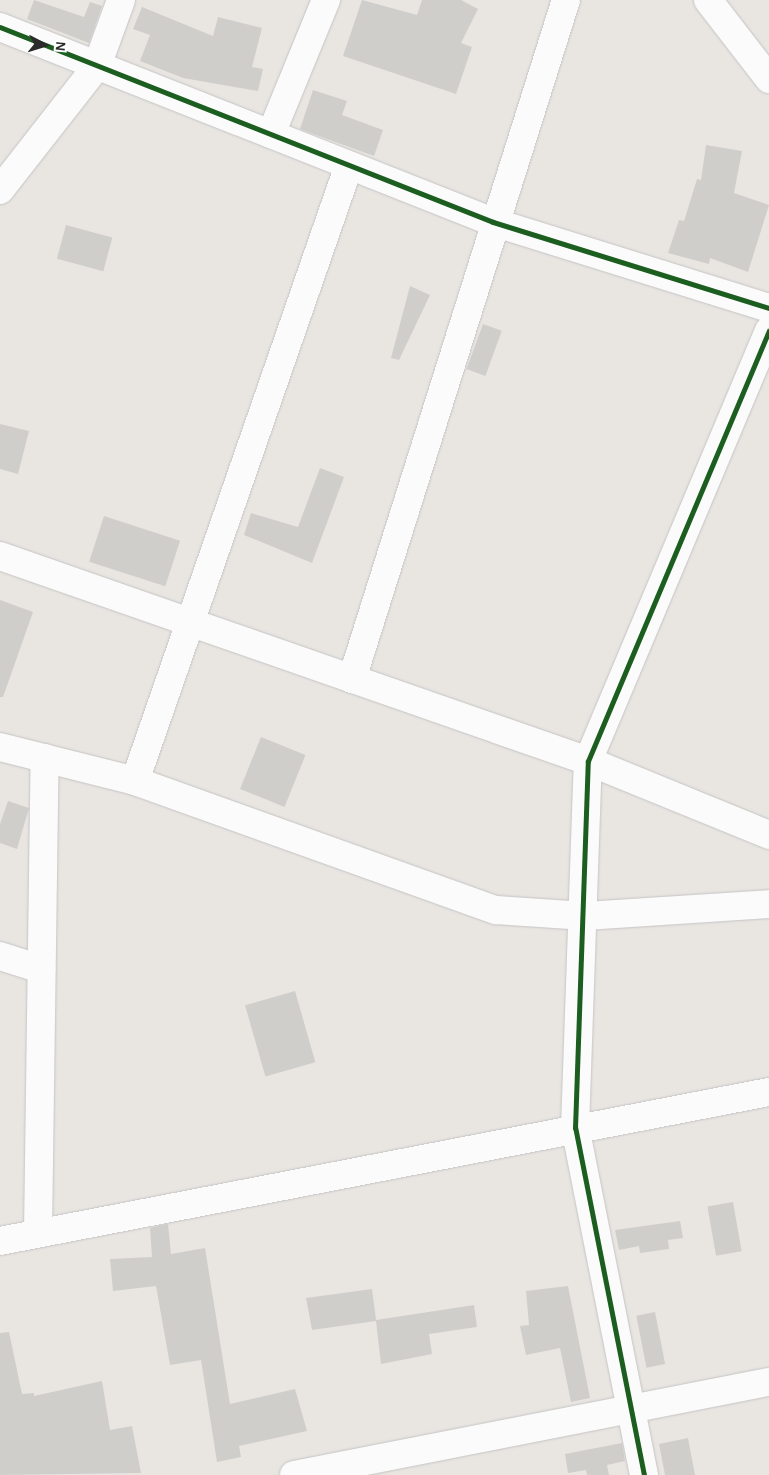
<!DOCTYPE html>
<html>
<head>
<meta charset="utf-8">
<style>
  body { margin:0 }
  #map { position:relative; width:769px; height:1475px; overflow:hidden; background:#e9e6e2; font-family:"Alegreya Sans",sans-serif }
  div>[style] { position:absolute }
  [style*='--x'] { left:calc(var(--x)*1px); top:calc(var(--y)*1px); width:calc(var(--w)*1px); rotate:calc(var(--a)*1deg) }
  .building>* { inset:0; background:#d0cecb; transform-origin:0 0 }
  .roads { filter:drop-shadow(0 0 1px #c5c4c4) drop-shadow(0 0 1px #c5c4c4) }
  .street>* { height:28px; margin:-14px; padding:0 14px; transform-origin:14px; border-radius:14px; background:#fcfbfb }
  .cycleway>* { height:5px; margin:-2.5px; padding:0 2.5px; transform-origin:2.5px; border-radius:2.5px; background:#1b5e20 }
  span { translate:-50% -50%; white-space:nowrap; text-align:center; line-height:1.15; -webkit-text-stroke:5px #fff; paint-order:stroke }
  .north { position:absolute; left:20px; top:20px; width:50px; height:50px; -webkit-text-stroke:4px #fff; paint-order:stroke; rotate:95deg; font-size:14px; font-weight:700; line-height:20px; text-align:center; color:#2b2b2b }
  .north::after { content:''; display:block; margin:auto; width:18px; height:22px; background:#2b2b2b; clip-path:polygon(50% 0,100% 100%,50% 72%,0 100%) }
</style>
</head>
<body>
<div id="map">
  <div class="building">
    <i style="clip-path:polygon(34px 0,84px 17px,90px 2px,102px 6px,89px 43px,27px 19px)"></i>
    <i style="clip-path:polygon(362px 0,417px 15px,422px 0,461px 0,478px 9px,461px 43px,472px 47px,456px 94px,343px 56px)"></i>
    <i style="clip-path:polygon(142px 7px,213px 36px,218px 17px,262px 28px,252px 67px,263px 69px,258px 91px,183px 78px,140px 61px,150px 35px,133px 29px)"></i>
    <i style="clip-path:polygon(313px 90px,347px 101px,342px 115px,383px 130px,374px 156px,300px 129px)"></i>
    <i style="clip-path:polygon(706px 145px,742px 151px,734px 193px,769px 205px,748px 272px,710px 258px,709px 264px,668px 253px,679px 220px,684px 221px,697px 179px,701px 180px)"></i>
    <i style="left:66px;top:225px;width:48px;height:35px;rotate:15deg"></i>
    <i style="clip-path:polygon(410px 286px,430px 295px,399px 360px,391px 358px)"></i>
    <i style="left:483px;top:324px;width:20px;height:48px;rotate:20deg"></i>
    <i style="clip-path:polygon(0 424px,29px 431px,18px 474px,0 469px)"></i>
    <i style="clip-path:polygon(320px 468px,344px 477px,312px 563px,244px 535px,251px 513px,298px 527px)"></i>
    <i style="left:104px;top:516px;width:80px;height:48px;rotate:18deg"></i>
    <i style="clip-path:polygon(0 600px,33px 612px,3px 697px,0 697px)"></i>
    <i style="left:261px;top:737px;width:48px;height:56px;rotate:22deg"></i>
    <i style="clip-path:polygon(8px 801px,29px 808px,17px 849px,0 843px,0 824px)"></i>
    <i style="left:295px;top:991px;width:74px;height:52px;rotate:74deg"></i>
    <i style="left:733px;top:1202px;width:50px;height:26px;rotate:80deg"></i>
    <i style="clip-path:polygon(680px 1221px,683px 1238px,668px 1240px,669px 1249px,640px 1253px,639px 1246px,619px 1250px,615px 1230px)"></i>
    <i style="clip-path:polygon(168px 1224px,171px 1254px,205px 1248px,230px 1404px,295px 1389px,307px 1431px,239px 1446px,241px 1457px,217px 1462px,201px 1360px,170px 1365px,156px 1286px,113px 1291px,110px 1259px,152px 1257px,150px 1228px)"></i>
    <i style="clip-path:polygon(568px 1286px,590px 1398px,571px 1402px,560px 1348px,526px 1355px,520px 1326px,529px 1325px,526px 1291px)"></i>
    <i style="clip-path:polygon(372px 1289px,376px 1320px,474px 1305px,477px 1327px,429px 1334px,432px 1354px,381px 1364px,376px 1321px,312px 1330px,306px 1298px)"></i>
    <i style="left:655px;top:1312px;width:53px;height:19px;rotate:79deg"></i>
    <i style="clip-path:polygon(9px 1332px,22px 1394px,34px 1393px,34px 1396px,102px 1381px,110px 1430px,132px 1426px,141px 1473px,0 1475px,0 1333px)"></i>
    <i style="clip-path:polygon(688px 1438px,695px 1475px,665px 1475px,659px 1444px)"></i>
    <i style="clip-path:polygon(622px 1443px,625px 1461px,607px 1465px,609px 1475px,587px 1475px,586px 1470px,568px 1473px,565px 1454px)"></i>
  </div>
  <div class="roads">
    <div class="street">
      <i style="--x:708;--y:0;--w:100;--a:52.3"></i>
      <i style="--x:0;--y:27;--w:530;--a:21.58"></i>
      <i style="--x:493;--y:222;--w:289;--a:17.3"></i>
      <i style="--x:271;--y:134;--w:145;--a:-67.7"></i>
      <i style="--x:0;--y:190;--w:157;--a:-52"></i>
      <i style="--x:97;--y:66;--w:70;--a:-70"></i>
      <i style="--x:0;--y:556;--w:623;--a:19.22"></i>
      <i style="--x:588;--y:761;--w:196;--a:22.2"></i>
      <i style="--x:352;--y:679;--w:712;--a:-72.51"></i>
      <i style="--x:0;--y:747;--w:139;--a:14.1"></i>
      <i style="--x:135;--y:781;--w:383;--a:19.7"></i>
      <i style="--x:496;--y:910;--w:89;--a:3.9"></i>
      <i style="--x:585;--y:916;--w:184;--a:-3.7"></i>
      <i style="--x:135;--y:781;--w:652;--a:-70.84"></i>
      <i style="--x:0;--y:956;--w:43;--a:17.6"></i>
      <i style="--x:38;--y:1233;--w:475;--a:-89.2"></i>
      <i style="--x:0;--y:1241;--w:783;--a:-10.97"></i>
      <i style="--x:294;--y:1475;--w:484;--a:-11.1"></i>
      <i style="--x:644;--y:1475;--w:354;--a:-101.2"></i>
      <i style="--x:575;--y:1128;--w:367;--a:-88"></i>
      <i style="--x:588;--y:761;--w:467;--a:-67.2"></i>
    </div>
  </div>
  <div class="cycleway">
    <i style="--x:0;--y:27;--w:530;--a:21.58"></i>
    <i style="--x:493;--y:222;--w:289;--a:17.3"></i>
    <i style="--x:644;--y:1475;--w:354;--a:-101.2"></i>
    <i style="--x:575;--y:1128;--w:367;--a:-88"></i>
    <i style="--x:588;--y:761;--w:467;--a:-67.2"></i>
  </div>
  <div class="north">N</div>
</div>
</body>
</html>
